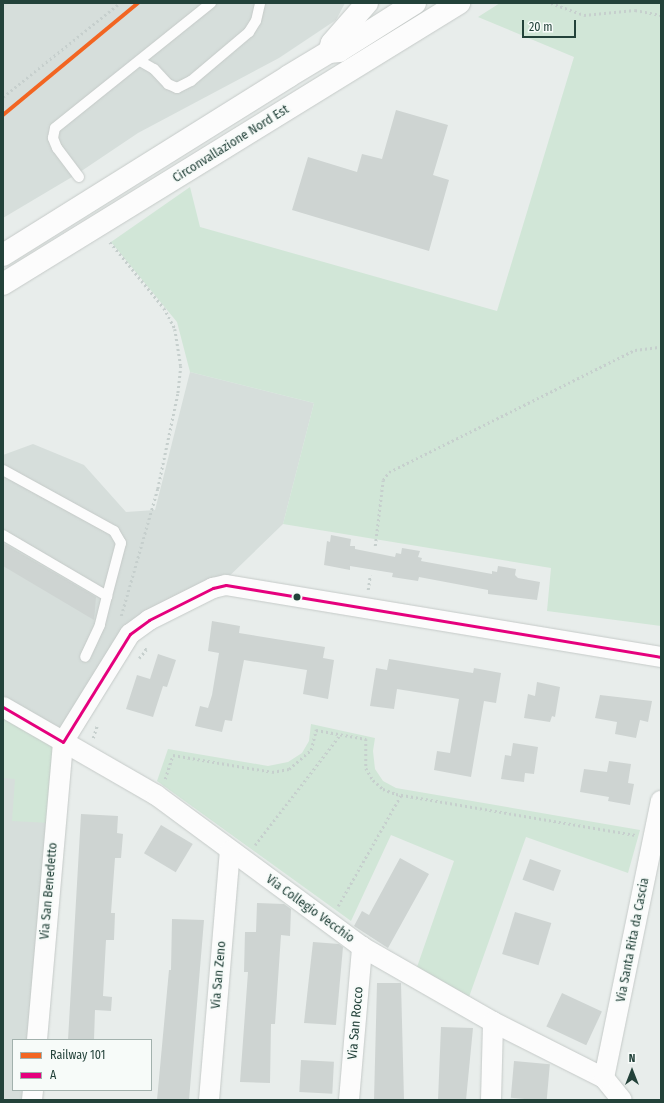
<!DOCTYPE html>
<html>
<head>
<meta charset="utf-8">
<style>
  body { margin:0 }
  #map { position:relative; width:664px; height:1103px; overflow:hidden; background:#e8edeb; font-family:"Fira Sans Condensed",sans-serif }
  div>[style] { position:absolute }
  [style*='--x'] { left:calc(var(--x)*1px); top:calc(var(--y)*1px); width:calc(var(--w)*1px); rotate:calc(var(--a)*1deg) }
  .built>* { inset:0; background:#d6dedb }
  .green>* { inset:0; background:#d1e6d7 }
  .building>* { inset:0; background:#ced4d2; transform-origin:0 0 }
  .path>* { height:2.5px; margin-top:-1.25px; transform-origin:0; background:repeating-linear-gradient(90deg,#c6cfcd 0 2px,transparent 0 5px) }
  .roads { filter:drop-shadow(0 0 1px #c5cac8) drop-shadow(0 0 1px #c5cac8) }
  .lane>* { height:10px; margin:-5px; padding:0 5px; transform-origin:5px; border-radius:5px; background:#fcfcfc }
  .street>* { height:20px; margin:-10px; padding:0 10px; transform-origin:10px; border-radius:10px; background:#fcfcfc }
  .secondary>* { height:22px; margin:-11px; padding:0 11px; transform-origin:11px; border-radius:11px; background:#fcfcfc }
  .bus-1>* { height:3px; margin:-1.5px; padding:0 1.5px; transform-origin:1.5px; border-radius:1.5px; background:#e5007d }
  .rail-1>* { height:4px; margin:-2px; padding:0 2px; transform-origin:2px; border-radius:2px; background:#f26522 }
  .dots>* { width:11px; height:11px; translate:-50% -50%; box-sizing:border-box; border:2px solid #f7fbf9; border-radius:50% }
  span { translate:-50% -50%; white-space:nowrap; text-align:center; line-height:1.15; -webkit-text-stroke:4px #f7fbf9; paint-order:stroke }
  .street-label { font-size:13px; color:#23423a }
  .frame { position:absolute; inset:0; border:4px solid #23423a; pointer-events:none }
  .legend { position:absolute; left:12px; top:1039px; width:140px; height:52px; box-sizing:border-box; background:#f7fbf9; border:1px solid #a2b1ad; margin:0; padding:5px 7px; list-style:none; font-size:12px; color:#23423a }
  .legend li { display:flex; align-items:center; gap:8px; height:20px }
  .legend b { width:20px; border:1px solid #a2b1ad }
  .north { position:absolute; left:612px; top:1051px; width:40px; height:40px; -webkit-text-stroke:3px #f7fbf9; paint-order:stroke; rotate:0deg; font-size:11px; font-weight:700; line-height:16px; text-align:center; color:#23423a }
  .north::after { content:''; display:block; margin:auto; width:14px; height:18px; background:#23423a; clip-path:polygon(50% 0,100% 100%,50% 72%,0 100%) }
  .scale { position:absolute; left:522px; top:20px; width:54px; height:18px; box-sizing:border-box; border:2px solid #23423a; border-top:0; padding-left:5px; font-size:12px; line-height:14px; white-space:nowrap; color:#23423a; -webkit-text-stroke:3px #f7fbf9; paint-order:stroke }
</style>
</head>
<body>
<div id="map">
  <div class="built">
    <i style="clip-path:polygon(3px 3px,345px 3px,336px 20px,279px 58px,138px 133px,77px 174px,3px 218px)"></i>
    <i style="clip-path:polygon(190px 372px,314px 403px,283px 524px,219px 586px,129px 646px,60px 755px,37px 1040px,13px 1040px,13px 1090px,33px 1090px,32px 1100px,3px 1100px,3px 455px,33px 444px,84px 465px,126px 512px,155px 510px)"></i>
  </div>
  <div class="green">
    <i style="clip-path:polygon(500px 3px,661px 3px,661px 626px,547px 611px,551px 568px,283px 524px,314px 403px,190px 372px,177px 322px,111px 242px,190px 187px,200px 227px,497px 311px,574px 57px,478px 17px)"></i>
    <i style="clip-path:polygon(3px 714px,54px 744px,50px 823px,12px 821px,15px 779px,3px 778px)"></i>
    <i style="clip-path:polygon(311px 724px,375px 738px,373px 751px,375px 769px,383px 781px,396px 788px,640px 830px,628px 873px,526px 837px,469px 997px,417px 967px,454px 861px,391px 835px,351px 921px,157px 781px,168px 749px,268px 766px,288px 762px,302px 753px,309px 741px)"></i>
  </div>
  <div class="building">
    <i style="clip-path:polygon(396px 110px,448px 125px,433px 175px,449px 180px,429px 251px,292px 210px,308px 157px,357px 172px,362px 154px,382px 159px)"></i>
    <i style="clip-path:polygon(331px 535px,351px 539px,350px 546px,355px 546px,355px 549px,395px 557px,396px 553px,401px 554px,402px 548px,420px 551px,418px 557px,422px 558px,421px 561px,492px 574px,492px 571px,497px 572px,498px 566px,516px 569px,515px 575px,518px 578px,540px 582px,537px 600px,488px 594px,488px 590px,419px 577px,418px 581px,392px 577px,393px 573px,350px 566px,350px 570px,324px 565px,327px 541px,330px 542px)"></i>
    <i style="clip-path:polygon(3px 543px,96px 597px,94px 620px,3px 566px)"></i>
    <i style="clip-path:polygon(212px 621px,240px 626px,239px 633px,325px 647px,323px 658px,334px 660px,328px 699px,303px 694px,307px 670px,244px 660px,232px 721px,225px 720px,222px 732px,195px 726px,200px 706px,208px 708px,212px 695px,219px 653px,208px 651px)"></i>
    <i style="clip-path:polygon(158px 654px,176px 660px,167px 687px,163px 686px,153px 717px,126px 709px,137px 675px,150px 679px)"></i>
    <i style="clip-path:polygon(389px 659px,473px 673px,474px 668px,501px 673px,496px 703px,484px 701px,471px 777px,434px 770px,437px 751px,450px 753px,459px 699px,397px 689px,394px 709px,370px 706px,376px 668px,387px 670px)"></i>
    <i style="clip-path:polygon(537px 682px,560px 687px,555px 717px,552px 716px,550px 722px,524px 718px,528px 694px,535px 696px)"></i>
    <i style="clip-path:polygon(600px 695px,652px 701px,648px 722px,640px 720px,636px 738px,615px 734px,617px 722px,595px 718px)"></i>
    <i style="clip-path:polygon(513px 743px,538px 747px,534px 774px,525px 773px,524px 782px,501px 779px,505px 755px,511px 756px)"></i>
    <i style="clip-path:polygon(609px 761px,631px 764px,628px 783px,634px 784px,630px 805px,608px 801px,609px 797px,580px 792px,584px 769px,607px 772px)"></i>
    <i style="clip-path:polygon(81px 814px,118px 816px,117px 833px,123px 834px,121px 858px,115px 858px,111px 913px,115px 913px,114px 940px,106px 940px,103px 996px,112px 997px,111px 1011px,95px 1010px,94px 1040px,68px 1040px)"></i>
    <i style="left:161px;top:825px;width:37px;height:33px;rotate:31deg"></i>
    <i style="clip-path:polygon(400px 858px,429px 874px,388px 948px,354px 926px,362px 911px,369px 915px)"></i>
    <i style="left:530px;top:859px;width:33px;height:22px;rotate:20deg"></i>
    <i style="clip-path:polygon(257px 903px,284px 904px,291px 909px,290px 936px,281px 935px,275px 1024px,271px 1024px,270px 1083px,240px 1082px,248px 972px,244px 972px,245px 932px,256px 932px)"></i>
    <i style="left:515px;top:912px;width:38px;height:44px;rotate:17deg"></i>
    <i style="clip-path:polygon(172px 919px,204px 920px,189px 1100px,157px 1100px,169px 970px,171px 970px)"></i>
    <i style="clip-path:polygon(313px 942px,339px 944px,343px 947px,336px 1025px,304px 1023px)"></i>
    <i style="clip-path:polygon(377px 983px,401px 983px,404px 1100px,374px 1100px)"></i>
    <i style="left:562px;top:993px;width:44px;height:37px;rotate:25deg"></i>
    <i style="clip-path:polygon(441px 1027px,473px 1028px,466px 1100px,438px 1100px)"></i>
    <i style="left:301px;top:1060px;width:33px;height:32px;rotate:3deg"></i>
    <i style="left:514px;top:1061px;width:36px;height:37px;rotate:5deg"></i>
  </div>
  <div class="path">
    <i style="--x:551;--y:3;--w:35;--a:20"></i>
    <i style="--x:584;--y:15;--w:51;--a:-5.6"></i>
    <i style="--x:635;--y:10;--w:26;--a:11"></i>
    <i style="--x:3;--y:97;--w:150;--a:-38.8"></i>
    <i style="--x:110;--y:242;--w:85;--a:50.7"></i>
    <i style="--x:164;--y:308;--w:24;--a:62"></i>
    <i style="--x:175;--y:329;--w:37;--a:81"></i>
    <i style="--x:181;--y:366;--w:28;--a:96"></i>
    <i style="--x:178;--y:394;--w:97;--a:101.9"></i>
    <i style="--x:158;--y:489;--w:134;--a:106"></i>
    <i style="--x:375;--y:546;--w:66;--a:-83.1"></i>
    <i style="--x:383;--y:480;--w:10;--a:-53"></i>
    <i style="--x:389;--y:472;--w:275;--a:-26.4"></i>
    <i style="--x:635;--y:350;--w:26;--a:-7"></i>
    <i style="--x:368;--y:590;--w:15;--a:-82"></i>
    <i style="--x:139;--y:658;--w:11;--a:-49"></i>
    <i style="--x:146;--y:650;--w:3;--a:-135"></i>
    <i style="--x:93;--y:738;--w:13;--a:-72"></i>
    <i style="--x:165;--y:779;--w:25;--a:-72"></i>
    <i style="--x:173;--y:755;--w:100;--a:9.7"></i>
    <i style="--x:272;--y:772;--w:17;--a:-10"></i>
    <i style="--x:289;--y:769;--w:29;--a:-41"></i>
    <i style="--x:311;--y:750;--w:21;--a:-76"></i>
    <i style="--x:316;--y:730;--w:51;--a:10.2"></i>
    <i style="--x:366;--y:739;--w:29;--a:90"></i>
    <i style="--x:366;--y:768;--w:14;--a:60"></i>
    <i style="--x:373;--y:780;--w:13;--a:42"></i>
    <i style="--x:383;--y:789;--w:14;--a:21"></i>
    <i style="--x:396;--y:794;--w:243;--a:9.7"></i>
    <i style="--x:255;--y:845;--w:139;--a:-52.3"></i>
    <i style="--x:338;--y:906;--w:128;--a:-60.4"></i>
  </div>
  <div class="roads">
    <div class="lane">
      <i style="--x:140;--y:61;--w:16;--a:30"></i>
      <i style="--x:154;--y:69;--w:21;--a:47"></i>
      <i style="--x:168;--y:84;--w:10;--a:24"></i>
      <i style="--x:177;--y:88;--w:16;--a:-27"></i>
      <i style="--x:191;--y:81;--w:76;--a:-40.2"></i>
      <i style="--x:249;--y:32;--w:13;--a:-58"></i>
      <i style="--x:256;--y:21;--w:18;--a:-77"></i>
      <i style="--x:79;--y:177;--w:36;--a:-127"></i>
      <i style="--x:57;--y:148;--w:11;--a:-112"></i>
      <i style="--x:53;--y:138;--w:10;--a:-79"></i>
      <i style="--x:55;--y:128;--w:200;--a:-38.7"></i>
      <i style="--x:3;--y:470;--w:127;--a:28.8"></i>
      <i style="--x:114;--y:531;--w:14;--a:60"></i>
      <i style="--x:121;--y:543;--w:55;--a:104.8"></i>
      <i style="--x:3;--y:535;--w:121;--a:30.4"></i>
      <i style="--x:107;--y:596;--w:30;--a:104"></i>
      <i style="--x:100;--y:625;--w:35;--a:115"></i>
    </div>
    <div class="street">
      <i style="--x:3;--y:707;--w:177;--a:29.9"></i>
      <i style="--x:156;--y:795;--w:256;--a:36.4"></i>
      <i style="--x:362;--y:947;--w:151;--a:29.8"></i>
      <i style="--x:493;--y:1022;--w:124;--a:26.8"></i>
      <i style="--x:604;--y:1078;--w:28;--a:51"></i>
      <i style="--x:37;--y:1040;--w:299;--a:-85"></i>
      <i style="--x:63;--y:742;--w:127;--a:-58.2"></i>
      <i style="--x:130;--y:634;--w:24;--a:-36"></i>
      <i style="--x:149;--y:620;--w:72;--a:-26.6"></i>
      <i style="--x:213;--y:588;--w:13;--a:-13"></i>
      <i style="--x:226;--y:585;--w:441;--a:9.4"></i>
      <i style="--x:604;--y:1078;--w:283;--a:-78.4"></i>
      <i style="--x:32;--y:1100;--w:10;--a:-84"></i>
      <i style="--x:209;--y:1100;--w:250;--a:-85.2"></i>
      <i style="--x:349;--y:1100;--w:154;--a:-85.1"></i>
      <i style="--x:491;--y:1100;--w:78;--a:-88.5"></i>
    </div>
    <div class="secondary">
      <i style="--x:329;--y:52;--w:9;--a:-72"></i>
      <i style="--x:332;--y:43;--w:53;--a:-48.8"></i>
      <i style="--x:3;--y:255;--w:337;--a:-32"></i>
      <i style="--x:289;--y:76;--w:47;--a:-31"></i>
      <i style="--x:329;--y:52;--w:10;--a:-6"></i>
      <i style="--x:339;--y:51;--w:90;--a:-32.3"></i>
      <i style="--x:3;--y:284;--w:536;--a:-31.64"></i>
    </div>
  </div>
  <div class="bus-1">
    <i style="--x:3;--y:707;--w:69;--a:30.3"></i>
    <i style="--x:63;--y:742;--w:127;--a:-58.2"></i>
    <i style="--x:130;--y:634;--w:24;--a:-36"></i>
    <i style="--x:149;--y:620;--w:72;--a:-26.6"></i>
    <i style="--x:213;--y:588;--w:13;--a:-13"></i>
    <i style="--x:226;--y:585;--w:441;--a:9.4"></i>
  </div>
  <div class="rail-1">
    <i style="--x:3;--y:115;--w:175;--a:-39.7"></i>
  </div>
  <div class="dots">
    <i style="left:297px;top:597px;background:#23423a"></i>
  </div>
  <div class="street-label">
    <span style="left:231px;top:144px;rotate:-32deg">Circonvallazione Nord Est</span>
    <span style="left:49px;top:891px;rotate:-85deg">Via San Benedetto</span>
    <span style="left:310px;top:909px;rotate:36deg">Via Collegio Vecchio</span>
    <span style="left:633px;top:940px;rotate:-79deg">Via Santa Rita da Cascia</span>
    <span style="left:219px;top:975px;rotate:-85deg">Via San Zeno</span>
    <span style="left:356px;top:1023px;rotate:-85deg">Via San Rocco</span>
  </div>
  <div class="frame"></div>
  <ul class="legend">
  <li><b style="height:5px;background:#f26522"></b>Railway 101</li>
  <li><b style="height:5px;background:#e5007d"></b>A</li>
  </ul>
  <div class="north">N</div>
  <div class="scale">20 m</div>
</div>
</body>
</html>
